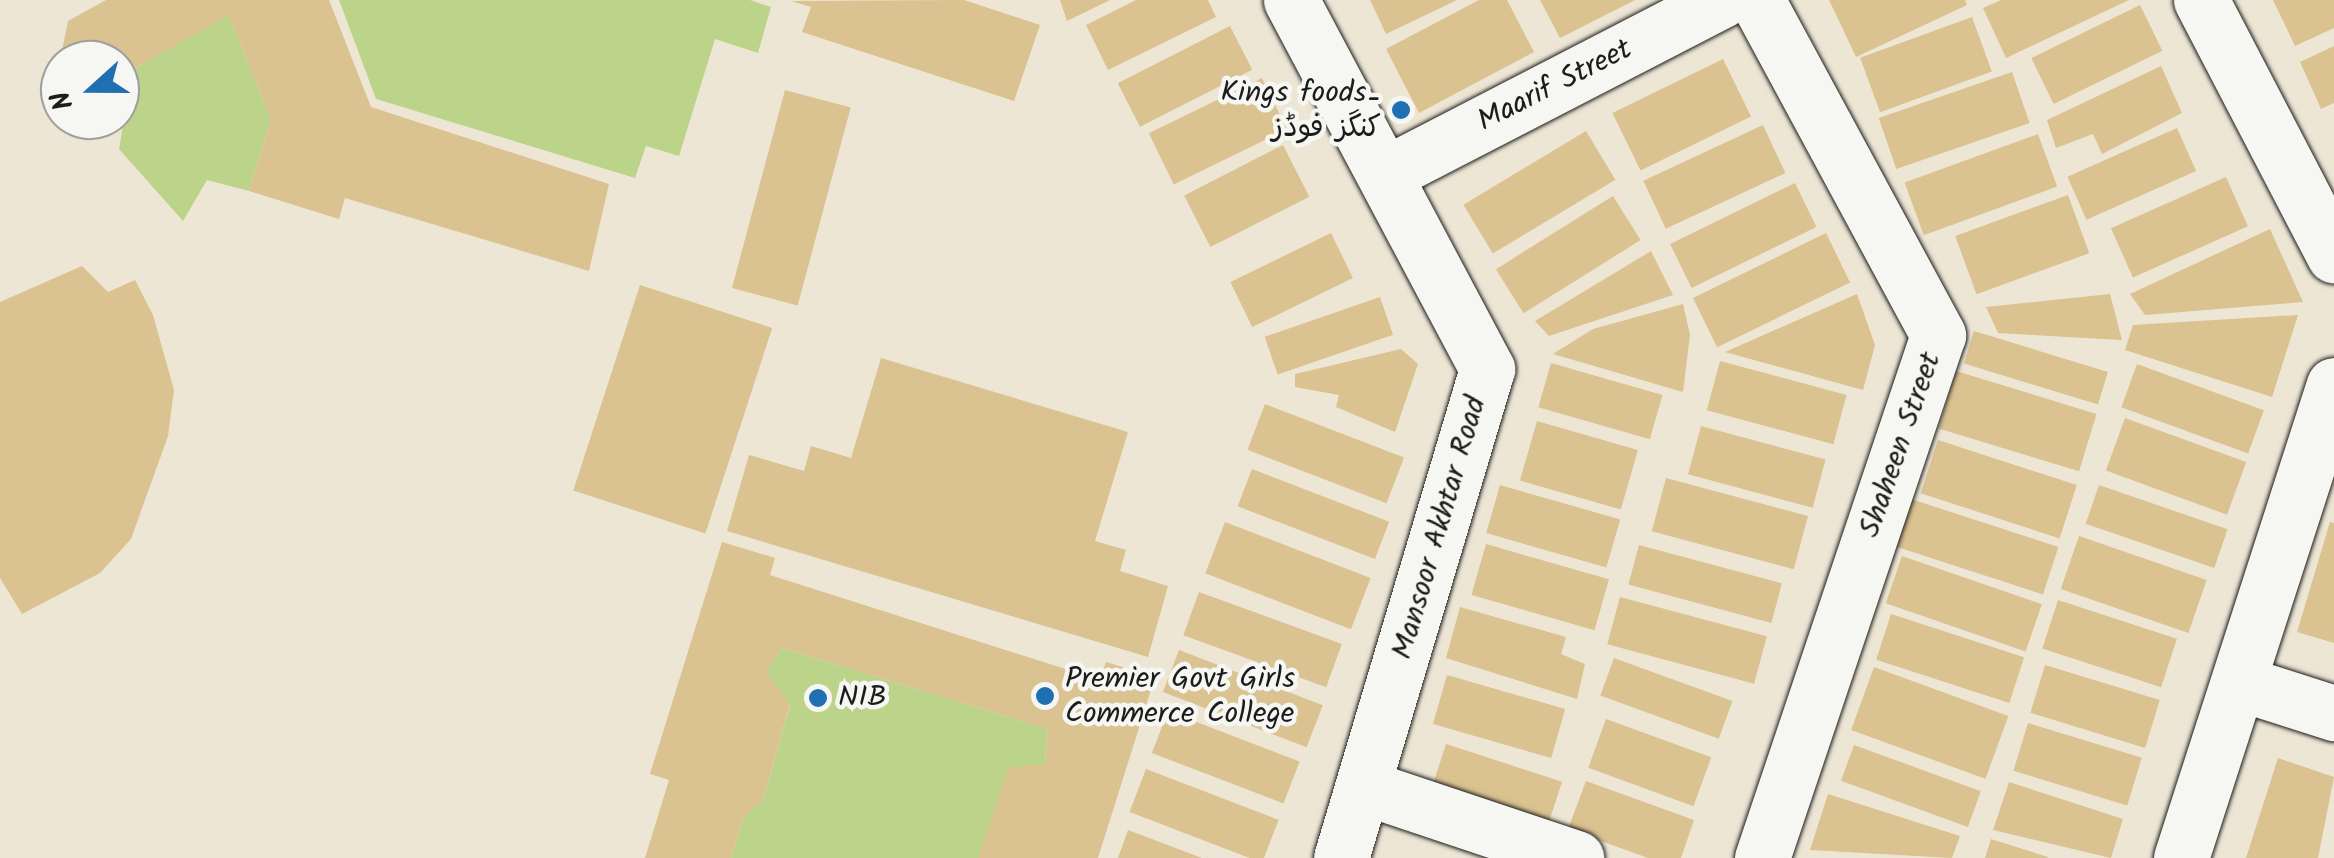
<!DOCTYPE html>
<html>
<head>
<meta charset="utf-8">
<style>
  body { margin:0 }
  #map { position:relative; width:2334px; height:858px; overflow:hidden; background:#eee6d5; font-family:Kalam,"Playpen Sans Arabic",sans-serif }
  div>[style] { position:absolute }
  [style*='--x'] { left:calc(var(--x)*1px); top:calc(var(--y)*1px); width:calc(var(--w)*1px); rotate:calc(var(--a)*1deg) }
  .green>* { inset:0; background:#bcd48a }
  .building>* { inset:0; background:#dac291; transform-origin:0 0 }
  .roads { filter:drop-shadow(0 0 2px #1c1c1c) drop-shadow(0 0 2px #1c1c1c) }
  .minor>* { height:55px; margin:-27.5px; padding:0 27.5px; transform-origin:27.5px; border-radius:27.5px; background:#f6f6f2 }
  .dots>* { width:28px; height:28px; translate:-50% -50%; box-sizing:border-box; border:5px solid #f6f6f2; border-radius:50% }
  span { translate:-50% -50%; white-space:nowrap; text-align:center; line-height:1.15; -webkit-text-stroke:9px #f6f6f2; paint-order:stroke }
  .street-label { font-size:30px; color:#1c1c1c }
  .poi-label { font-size:30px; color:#1c1c1c }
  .right { translate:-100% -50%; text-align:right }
  .left { translate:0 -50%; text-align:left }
  .north { position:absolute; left:40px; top:40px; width:100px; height:100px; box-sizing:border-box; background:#f6f6f2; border:2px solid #9f9f9c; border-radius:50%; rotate:249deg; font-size:28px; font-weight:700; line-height:40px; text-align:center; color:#1c1c1c }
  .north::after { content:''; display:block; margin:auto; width:35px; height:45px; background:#1f6fb2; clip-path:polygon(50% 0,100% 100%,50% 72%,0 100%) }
</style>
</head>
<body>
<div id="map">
  <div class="green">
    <i style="clip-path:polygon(339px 0,750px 0,771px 7px,758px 53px,715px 39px,679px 156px,646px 146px,635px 178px,376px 99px)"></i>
    <i style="clip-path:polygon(229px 15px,271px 119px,249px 191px,207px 180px,183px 221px,119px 149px,132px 70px)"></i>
    <i style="clip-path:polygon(782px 648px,1048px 729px,1045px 764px,978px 858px,731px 858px,743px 818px,763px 800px,790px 705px,766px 672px)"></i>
  </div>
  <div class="building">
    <i style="clip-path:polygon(106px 0,329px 0,371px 107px,609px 184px,589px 271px,345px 198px,339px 219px,249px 191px,271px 119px,229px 15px,132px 70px,125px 126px,107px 121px,120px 120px,120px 60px,60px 60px,68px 21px)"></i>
    <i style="clip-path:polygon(964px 0,1040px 25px,1014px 101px,802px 32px,811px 7px,791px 1px)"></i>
    <i style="clip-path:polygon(1060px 0,1110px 0,1067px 21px)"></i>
    <i style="clip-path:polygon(1136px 0,1208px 0,1216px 17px,1108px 70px,1086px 25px)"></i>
    <i style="clip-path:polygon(1370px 0,1457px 0,1386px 34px)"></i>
    <i style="clip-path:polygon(1479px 0,1507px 0,1534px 52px,1419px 113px,1386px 49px)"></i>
    <i style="clip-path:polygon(1540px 0,1635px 0,1560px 38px)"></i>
    <i style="clip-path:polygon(1829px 0,1965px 0,1967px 5px,1856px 57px)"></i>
    <i style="clip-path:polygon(2001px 0,2129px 0,2006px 58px,1983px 8px)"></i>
    <i style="clip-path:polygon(2273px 0,2334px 0,2334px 28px,2295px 46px)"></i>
    <i style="left:2140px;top:5px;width:51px;height:121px;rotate:64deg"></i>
    <i style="left:1972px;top:17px;width:58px;height:119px;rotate:70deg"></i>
    <i style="left:1230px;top:26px;width:49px;height:126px;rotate:63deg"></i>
    <i style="clip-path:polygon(2334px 46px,2334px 103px,2321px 109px,2300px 62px)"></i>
    <i style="left:1723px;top:59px;width:64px;height:123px;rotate:64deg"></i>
    <i style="clip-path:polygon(2161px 66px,2182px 113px,2102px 154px,2093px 134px,2056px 148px,2047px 120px)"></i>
    <i style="clip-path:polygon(60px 70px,60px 108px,52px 106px)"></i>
    <i style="left:2012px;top:72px;width:54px;height:141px;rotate:71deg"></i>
    <i style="left:1262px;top:78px;width:57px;height:126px;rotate:64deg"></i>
    <i style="left:785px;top:90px;width:68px;height:205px;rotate:15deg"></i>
    <i style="left:1763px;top:125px;width:53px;height:132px;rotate:65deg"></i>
    <i style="left:2177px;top:128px;width:47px;height:120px;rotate:66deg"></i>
    <i style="left:1586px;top:131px;width:57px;height:143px;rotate:59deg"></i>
    <i style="left:2038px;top:134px;width:56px;height:142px;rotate:70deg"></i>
    <i style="left:1283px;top:145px;width:58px;height:111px;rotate:63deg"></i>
    <i style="left:2226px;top:177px;width:54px;height:126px;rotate:66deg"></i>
    <i style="left:1795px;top:183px;width:49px;height:139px;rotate:64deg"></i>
    <i style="left:2068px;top:195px;width:62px;height:120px;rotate:70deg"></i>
    <i style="left:1613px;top:196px;width:52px;height:138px;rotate:58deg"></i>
    <i style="clip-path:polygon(2270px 229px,2303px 302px,2145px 315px,2130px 294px)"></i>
    <i style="left:1331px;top:233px;width:50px;height:112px;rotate:64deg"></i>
    <i style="left:1826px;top:233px;width:55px;height:148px;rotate:64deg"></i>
    <i style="clip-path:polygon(1651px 251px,1673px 295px,1549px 336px,1535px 321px)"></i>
    <i style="clip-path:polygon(82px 266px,108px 292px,135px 280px,153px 315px,174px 390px,168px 436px,131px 539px,100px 573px,22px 614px,0 578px,0 302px)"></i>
    <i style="left:640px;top:285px;width:139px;height:216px;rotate:18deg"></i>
    <i style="clip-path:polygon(1857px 294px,1875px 345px,1863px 390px,1725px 352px)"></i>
    <i style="clip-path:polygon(2110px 294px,2122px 340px,1998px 333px,1986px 307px)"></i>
    <i style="left:1380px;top:297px;width:40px;height:122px;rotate:71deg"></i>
    <i style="clip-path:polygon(1683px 304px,1690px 335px,1683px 392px,1553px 354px,1593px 329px)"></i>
    <i style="clip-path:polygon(2298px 315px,2272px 397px,2125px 350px,2133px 325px)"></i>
    <i style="left:1974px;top:331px;width:140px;height:34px;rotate:17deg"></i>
    <i style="clip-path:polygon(1401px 349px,1418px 364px,1395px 432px,1336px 407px,1339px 395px,1295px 387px,1295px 374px)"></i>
    <i style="clip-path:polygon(881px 358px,1128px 432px,1095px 541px,1126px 550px,1120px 571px,1168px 586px,1148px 657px,727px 531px,749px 455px,804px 471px,811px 446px,851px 458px)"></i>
    <i style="left:1720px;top:361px;width:131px;height:51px;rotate:15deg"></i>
    <i style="left:1551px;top:363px;width:116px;height:46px;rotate:16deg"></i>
    <i style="left:2137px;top:364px;width:135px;height:46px;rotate:20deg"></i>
    <i style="left:1956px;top:371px;width:147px;height:60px;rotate:17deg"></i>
    <i style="left:1265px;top:404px;width:149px;height:49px;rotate:21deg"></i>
    <i style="left:2125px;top:418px;width:129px;height:56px;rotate:20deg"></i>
    <i style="left:1537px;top:421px;width:105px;height:62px;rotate:16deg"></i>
    <i style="left:1701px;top:426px;width:129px;height:50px;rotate:15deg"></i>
    <i style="left:1938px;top:440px;width:146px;height:56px;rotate:18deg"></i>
    <i style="left:1252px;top:469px;width:147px;height:40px;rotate:21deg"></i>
    <i style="left:1666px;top:478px;width:147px;height:55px;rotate:15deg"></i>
    <i style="left:1500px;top:485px;width:125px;height:50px;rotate:16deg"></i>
    <i style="left:2099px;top:485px;width:136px;height:41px;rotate:19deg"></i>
    <i style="left:1911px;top:499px;width:155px;height:50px;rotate:18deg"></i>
    <i style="left:1225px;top:522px;width:156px;height:55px;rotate:21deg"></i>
    <i style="clip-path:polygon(2330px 522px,2334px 523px,2334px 643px,2297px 632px)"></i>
    <i style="left:2079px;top:536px;width:135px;height:56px;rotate:19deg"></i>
    <i style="clip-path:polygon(722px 542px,775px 558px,770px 575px,1100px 680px,1106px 662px,1155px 677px,1098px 858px,978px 858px,1008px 768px,1045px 764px,1048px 729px,782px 648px,766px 672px,790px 704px,763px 800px,743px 818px,731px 858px,645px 858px,669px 780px,650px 774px)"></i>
    <i style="left:1486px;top:544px;width:128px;height:53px;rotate:16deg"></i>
    <i style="left:1639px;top:545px;width:148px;height:41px;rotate:15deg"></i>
    <i style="left:1902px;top:556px;width:148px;height:50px;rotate:19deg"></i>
    <i style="left:1199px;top:592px;width:152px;height:46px;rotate:20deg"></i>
    <i style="left:1620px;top:597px;width:152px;height:49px;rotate:15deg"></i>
    <i style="left:2058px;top:600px;width:125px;height:51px;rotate:18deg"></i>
    <i style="clip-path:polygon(1460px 607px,1566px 637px,1561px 654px,1585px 664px,1577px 699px,1446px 658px)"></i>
    <i style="left:1891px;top:614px;width:140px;height:48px;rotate:18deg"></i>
    <i style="left:1179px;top:650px;width:154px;height:45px;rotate:21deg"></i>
    <i style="left:1614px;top:658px;width:126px;height:40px;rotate:20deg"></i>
    <i style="left:2045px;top:665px;width:120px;height:50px;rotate:17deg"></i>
    <i style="left:1874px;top:667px;width:143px;height:67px;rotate:20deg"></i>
    <i style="left:1447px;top:675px;width:123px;height:51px;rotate:16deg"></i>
    <i style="left:1168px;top:711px;width:141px;height:45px;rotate:21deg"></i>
    <i style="left:1606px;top:719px;width:112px;height:52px;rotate:20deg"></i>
    <i style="left:2028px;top:723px;width:119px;height:50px;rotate:17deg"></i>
    <i style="left:1446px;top:744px;width:122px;height:52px;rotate:18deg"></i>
    <i style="left:1854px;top:745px;width:135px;height:38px;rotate:20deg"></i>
    <i style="clip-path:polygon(2278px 758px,2334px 777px,2318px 858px,2246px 858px)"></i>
    <i style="left:1146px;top:769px;width:142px;height:46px;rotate:21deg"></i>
    <i style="clip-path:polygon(1586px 781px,1694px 820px,1681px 858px,1648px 858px,1568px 829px)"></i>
    <i style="clip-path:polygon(2009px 782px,2123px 819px,2111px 858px,1993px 830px)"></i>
    <i style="clip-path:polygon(1828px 794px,1960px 836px,1952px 858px,1810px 850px)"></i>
    <i style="clip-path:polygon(1128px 830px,1202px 858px,1118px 858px)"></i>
    <i style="clip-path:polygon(1991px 839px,2048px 857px,2048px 858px,1985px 858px)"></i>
  </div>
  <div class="roads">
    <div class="minor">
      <i style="--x:1291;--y:0;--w:418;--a:62"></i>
      <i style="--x:1487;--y:369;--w:510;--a:106.62"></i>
      <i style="--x:1757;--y:0;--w:381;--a:61.6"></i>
      <i style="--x:1938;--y:335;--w:552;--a:108.6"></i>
      <i style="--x:2201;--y:0;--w:288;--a:62.5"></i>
      <i style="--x:1389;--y:172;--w:375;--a:-27.3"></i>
      <i style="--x:2243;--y:684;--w:96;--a:17.7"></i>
      <i style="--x:1364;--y:787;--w:224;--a:18.5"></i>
      <i style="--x:2181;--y:858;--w:497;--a:-72.1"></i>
    </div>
  </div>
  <div class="dots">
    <i style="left:1401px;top:110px;background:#1f6fb2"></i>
    <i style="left:1045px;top:696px;background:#1f6fb2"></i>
    <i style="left:818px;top:698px;background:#1f6fb2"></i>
  </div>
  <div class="street-label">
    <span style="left:1555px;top:86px;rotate:-27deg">Maarif Street</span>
    <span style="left:1901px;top:445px;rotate:-71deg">Shaheen Street</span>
    <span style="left:1440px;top:528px;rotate:-74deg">Mansoor Akhtar Road</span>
  </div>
  <div class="poi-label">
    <span class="right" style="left:1381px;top:110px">Kings foods۔<br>کنگز فوڈز</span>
    <span class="left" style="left:1065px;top:696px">Premier Govt Girls<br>Commerce College</span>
    <span class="left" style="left:838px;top:698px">NIB</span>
  </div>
  <div class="north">N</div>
</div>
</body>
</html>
